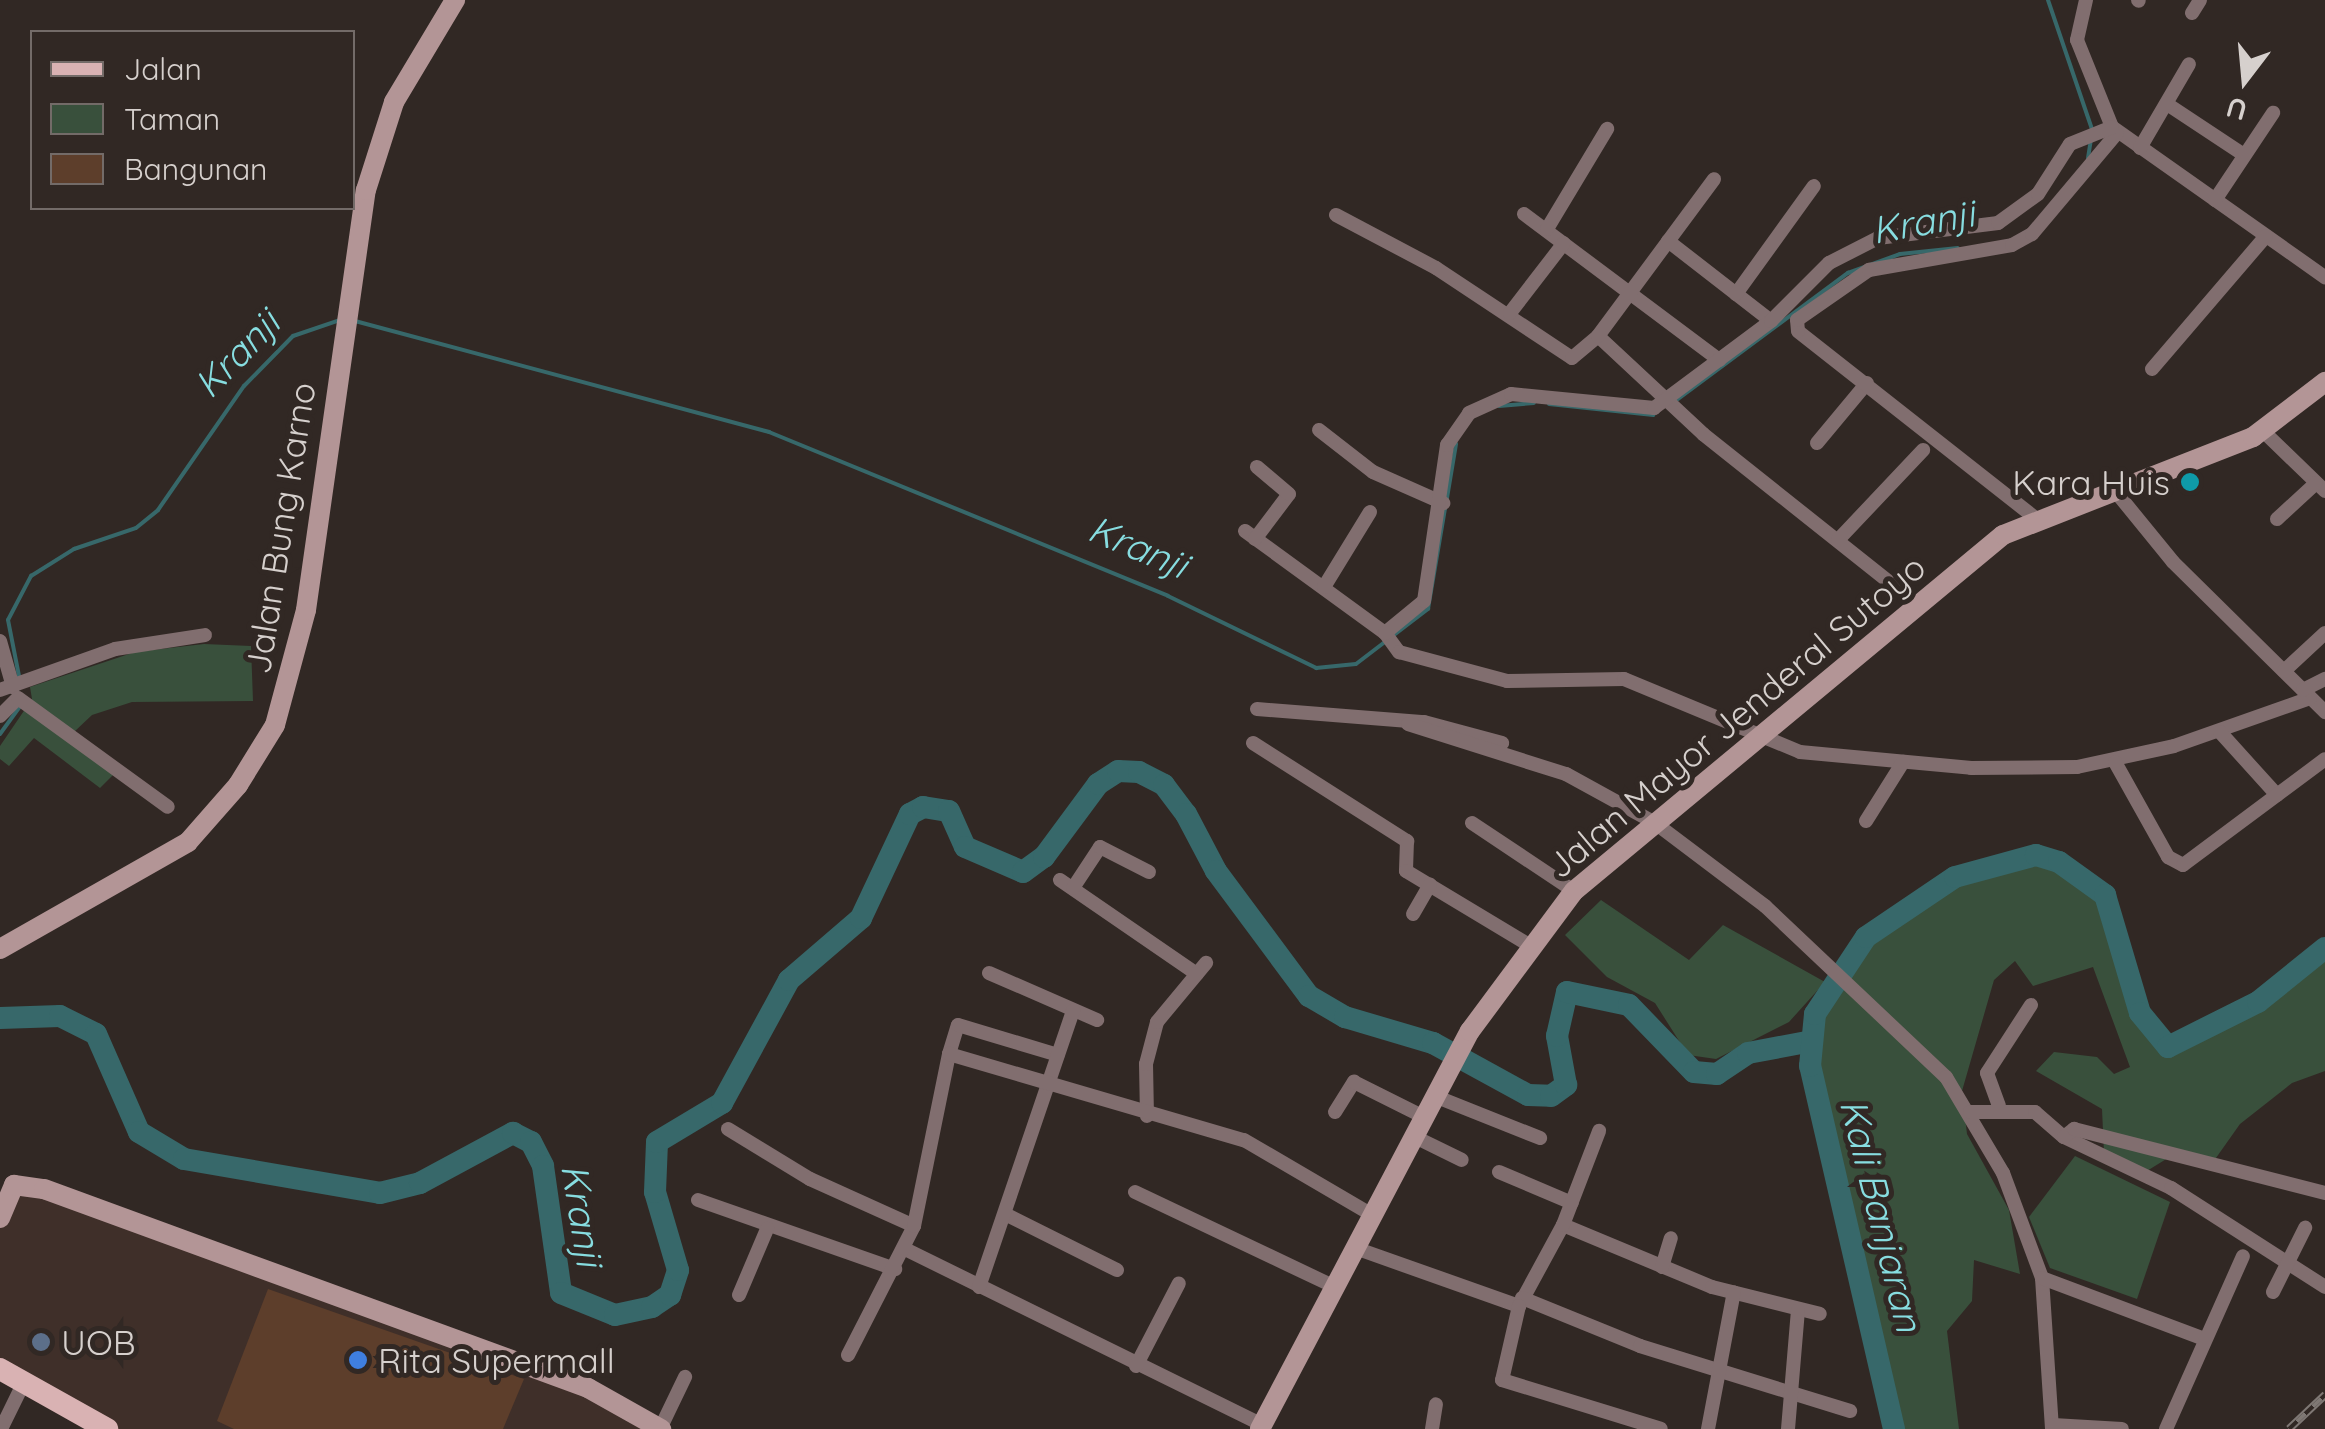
<!DOCTYPE html>
<html>
<head>
<meta charset="utf-8">
<style>
  body { margin:0 }
  #map { position:relative; width:2325px; height:1429px; overflow:hidden; background:#312824; font-family:Quicksand,sans-serif }
  div>[style] { position:absolute }
  [style*='--x'] { left:calc(var(--x)*1px); top:calc(var(--y)*1px); width:calc(var(--w)*1px); rotate:calc(var(--a)*1deg) }
  .built>* { inset:0; background:#3f2f29 }
  .green>* { inset:0; background:#39503c }
  .stream>* { height:4px; margin:-2px; padding:0 2px; transform-origin:2px; border-radius:2px; background:#37686a }
  .river>* { height:22px; margin:-11px; padding:0 11px; transform-origin:11px; border-radius:11px; background:#37686a }
  .building>* { inset:0; background:#5d3e2b }
  .street>* { height:14px; margin:-7px; padding:0 7px; transform-origin:7px; border-radius:7px; background:#816e6f }
  .secondary>* { height:20px; margin:-10px; padding:0 10px; transform-origin:10px; border-radius:10px; background:#b39596 }
  .primary>* { height:22px; margin:-11px; padding:0 11px; transform-origin:11px; border-radius:11px; background:#d9b2b3 }
  .rail>* { height:8px; margin-top:-4px; transform-origin:0; background:repeating-linear-gradient(90deg,#312824 0 11px,#7f7874 0 22px); box-sizing:border-box; border-block:2px solid #7f7874 }
  .dots>* { width:28px; height:28px; translate:-50% -50%; box-sizing:border-box; border:5px solid #312824; border-radius:50% }
  span { translate:-50% -50%; white-space:nowrap; text-align:center; line-height:1.15; -webkit-text-stroke:10px #312824; paint-order:stroke }
  .poi-label { font-size:35px; color:#d6d0cd }
  .right { translate:-100% -50%; text-align:right }
  .left { translate:0 -50%; text-align:left }
  .street-label { font-size:35px; color:#d6d0cd }
  .water-label { font-size:38px; color:#87dde0; font-style:italic }
  .legend { position:absolute; left:30px; top:30px; width:325px; height:180px; box-sizing:border-box; background:#312824; border:2px solid #736b68; margin:0; padding:12px 18px; list-style:none; font-size:30px; color:#d6d0cd }
  .legend li { display:flex; align-items:center; gap:20px; height:50px }
  .legend b { width:50px; border:2px solid #736b68 }
  .north { position:absolute; left:2195px; top:30px; width:100px; height:100px; -webkit-text-stroke:8px #312824; paint-order:stroke; rotate:196deg; font-size:28px; font-weight:700; line-height:40px; text-align:center; color:#d6d0cd }
  .north::after { content:''; display:block; margin:auto; width:35px; height:45px; background:#d6d0cd; clip-path:polygon(50% 0,100% 100%,50% 72%,0 100%) }
</style>
</head>
<body>
<div id="map">
  <div class="built">
    <i style="clip-path:polygon(14px 1185px,587px 1388px,653px 1429px,107px 1429px,0 1369px,0 1218px)"></i>
  </div>
  <div class="green">
    <i style="clip-path:polygon(204px 644px,251px 646px,253px 701px,132px 702px,92px 715px,74px 732px,119px 769px,100px 788px,34px 738px,9px 766px,0 759px,0 746px,32px 699px,30px 687px,135px 652px)"></i>
    <i style="clip-path:polygon(2036px 855px,2083px 875px,2105px 895px,2140px 1013px,2168px 1046px,2258px 1002px,2325px 948px,2325px 1071px,2292px 1083px,2240px 1124px,2211px 1165px,2176px 1153px,2142px 1174px,2104px 1153px,2102px 1109px,2036px 1071px,2054px 1052px,2097px 1057px,2114px 1074px,2130px 1067px,2093px 967px,2033px 986px,2015px 961px,1994px 980px,1962px 1091px,1967px 1134px,2009px 1210px,2020px 1274px,1974px 1260px,1972px 1301px,1947px 1331px,1959px 1429px,1894px 1429px,1810px 1066px,1815px 1014px,1866px 937px,1955px 877px)"></i>
    <i style="clip-path:polygon(1601px 900px,1689px 960px,1723px 925px,1825px 982px,1789px 1022px,1716px 1059px,1688px 1055px,1655px 1003px,1607px 977px,1565px 935px)"></i>
    <i style="clip-path:polygon(2075px 1156px,2170px 1202px,2137px 1299px,2050px 1268px,2029px 1217px)"></i>
  </div>
  <div class="stream">
    <i style="--x:2048;--y:0;--w:136;--a:71.2"></i>
    <i style="--x:2088;--y:158;--w:20;--a:-81"></i>
    <i style="--x:355;--y:321;--w:429;--a:15"></i>
    <i style="--x:769;--y:432;--w:431;--a:22.3"></i>
    <i style="--x:1168;--y:596;--w:165;--a:25.9"></i>
    <i style="--x:1316;--y:668;--w:40;--a:-5.7"></i>
    <i style="--x:1356;--y:664;--w:91;--a:-37.4"></i>
    <i style="--x:1428;--y:609;--w:102;--a:-80.4"></i>
    <i style="--x:1674;--y:402;--w:217;--a:-36.6"></i>
    <i style="--x:1848;--y:273;--w:55;--a:-20.1"></i>
    <i style="--x:1900;--y:254;--w:58;--a:-5.9"></i>
    <i style="--x:1549;--y:404;--w:105;--a:6"></i>
    <i style="--x:1499;--y:406;--w:35;--a:-5"></i>
    <i style="--x:1447;--y:498;--w:55;--a:-80.5"></i>
    <i style="--x:19;--y:676;--w:57;--a:-101.1"></i>
    <i style="--x:8;--y:620;--w:50;--a:-62.4"></i>
    <i style="--x:31;--y:576;--w:51;--a:-32.1"></i>
    <i style="--x:74;--y:549;--w:65;--a:-18.7"></i>
    <i style="--x:136;--y:528;--w:28;--a:-39"></i>
    <i style="--x:158;--y:510;--w:151;--a:-55.3"></i>
    <i style="--x:244;--y:386;--w:70;--a:-45.6"></i>
    <i style="--x:293;--y:336;--w:50;--a:-18.8"></i>
    <i style="--x:0;--y:734;--w:36;--a:-54"></i>
  </div>
  <div class="river">
    <i style="--x:0;--y:1018;--w:60;--a:-1.9"></i>
    <i style="--x:60;--y:1016;--w:40;--a:26.6"></i>
    <i style="--x:96;--y:1034;--w:107;--a:66.3"></i>
    <i style="--x:139;--y:1132;--w:52;--a:31"></i>
    <i style="--x:184;--y:1159;--w:199;--a:9.8"></i>
    <i style="--x:380;--y:1193;--w:41;--a:-14"></i>
    <i style="--x:420;--y:1183;--w:106;--a:-28.3"></i>
    <i style="--x:513;--y:1133;--w:20;--a:27"></i>
    <i style="--x:531;--y:1142;--w:27;--a:63"></i>
    <i style="--x:543;--y:1166;--w:128;--a:81.9"></i>
    <i style="--x:561;--y:1293;--w:58;--a:22.2"></i>
    <i style="--x:615;--y:1315;--w:38;--a:-12"></i>
    <i style="--x:652;--y:1307;--w:22;--a:-34"></i>
    <i style="--x:670;--y:1295;--w:26;--a:-72"></i>
    <i style="--x:678;--y:1270;--w:81;--a:-106.4"></i>
    <i style="--x:655;--y:1192;--w:50;--a:-87.7"></i>
    <i style="--x:657;--y:1142;--w:76;--a:-31"></i>
    <i style="--x:722;--y:1103;--w:140;--a:-61.4"></i>
    <i style="--x:789;--y:980;--w:95;--a:-40.7"></i>
    <i style="--x:861;--y:918;--w:115;--a:-64.8"></i>
    <i style="--x:910;--y:814;--w:15;--a:-28"></i>
    <i style="--x:923;--y:807;--w:26;--a:9"></i>
    <i style="--x:949;--y:811;--w:39;--a:66"></i>
    <i style="--x:965;--y:847;--w:63;--a:23.3"></i>
    <i style="--x:1023;--y:872;--w:26;--a:-36"></i>
    <i style="--x:1044;--y:857;--w:91;--a:-53.5"></i>
    <i style="--x:1098;--y:784;--w:24;--a:-33"></i>
    <i style="--x:1118;--y:771;--w:21;--a:3"></i>
    <i style="--x:1139;--y:772;--w:28;--a:27"></i>
    <i style="--x:1164;--y:785;--w:36;--a:53"></i>
    <i style="--x:1186;--y:814;--w:64;--a:62.2"></i>
    <i style="--x:1216;--y:871;--w:156;--a:53.4"></i>
    <i style="--x:1309;--y:996;--w:42;--a:30.3"></i>
    <i style="--x:1345;--y:1017;--w:92;--a:16.5"></i>
    <i style="--x:1433;--y:1043;--w:108;--a:28.7"></i>
    <i style="--x:1528;--y:1095;--w:23;--a:2"></i>
    <i style="--x:1551;--y:1096;--w:19;--a:-36"></i>
    <i style="--x:1566;--y:1085;--w:50;--a:-100.4"></i>
    <i style="--x:1557;--y:1036;--w:45;--a:-77.2"></i>
    <i style="--x:1567;--y:992;--w:63;--a:11.8"></i>
    <i style="--x:1629;--y:1005;--w:93;--a:45.9"></i>
    <i style="--x:1694;--y:1072;--w:23;--a:5"></i>
    <i style="--x:1717;--y:1074;--w:37;--a:-34"></i>
    <i style="--x:1748;--y:1053;--w:65;--a:-10.6"></i>
    <i style="--x:1894;--y:1429;--w:373;--a:-103"></i>
    <i style="--x:1810;--y:1066;--w:52;--a:-84.5"></i>
    <i style="--x:1815;--y:1014;--w:92;--a:-56.5"></i>
    <i style="--x:1866;--y:937;--w:107;--a:-34"></i>
    <i style="--x:1955;--y:877;--w:84;--a:-15.2"></i>
    <i style="--x:2036;--y:855;--w:24;--a:17"></i>
    <i style="--x:2059;--y:862;--w:57;--a:35.7"></i>
    <i style="--x:2105;--y:895;--w:123;--a:73.5"></i>
    <i style="--x:2140;--y:1013;--w:44;--a:50.5"></i>
    <i style="--x:2168;--y:1047;--w:101;--a:-26.6"></i>
    <i style="--x:2258;--y:1002;--w:86;--a:-38.9"></i>
  </div>
  <div class="building">
    <i style="clip-path:polygon(268px 1289px,524px 1379px,503px 1429px,234px 1429px,217px 1421px)"></i>
  </div>
  <div class="street">
    <i style="--x:2086;--y:0;--w:41;--a:102.7"></i>
    <i style="--x:2077;--y:40;--w:94;--a:68.1"></i>
    <i style="--x:2112;--y:127;--w:261;--a:35.2"></i>
    <i style="--x:2138;--y:0;--w:1;--a:45"></i>
    <i style="--x:2192;--y:13;--w:15;--a:-58"></i>
    <i style="--x:2167;--y:104;--w:92;--a:33.5"></i>
    <i style="--x:2140;--y:148;--w:97;--a:-59.7"></i>
    <i style="--x:2215;--y:200;--w:105;--a:-56.3"></i>
    <i style="--x:1524;--y:214;--w:244;--a:36.8"></i>
    <i style="--x:1336;--y:215;--w:113;--a:27.9"></i>
    <i style="--x:1436;--y:268;--w:163;--a:33.5"></i>
    <i style="--x:1572;--y:358;--w:34;--a:-40"></i>
    <i style="--x:1598;--y:336;--w:144;--a:43"></i>
    <i style="--x:1703;--y:434;--w:276;--a:38.5"></i>
    <i style="--x:1547;--y:229;--w:117;--a:-59"></i>
    <i style="--x:1668;--y:241;--w:130;--a:37.8"></i>
    <i style="--x:1736;--y:294;--w:133;--a:-54.2"></i>
    <i style="--x:1510;--y:313;--w:88;--a:-52.4"></i>
    <i style="--x:1598;--y:336;--w:195;--a:-53.5"></i>
    <i style="--x:2152;--y:369;--w:175;--a:-49.4"></i>
    <i style="--x:1319;--y:430;--w:68;--a:37.9"></i>
    <i style="--x:1373;--y:472;--w:77;--a:23.9"></i>
    <i style="--x:2264;--y:432;--w:85;--a:44"></i>
    <i style="--x:1817;--y:443;--w:78;--a:-50.2"></i>
    <i style="--x:2116;--y:492;--w:90;--a:50.8"></i>
    <i style="--x:2173;--y:562;--w:214;--a:44.6"></i>
    <i style="--x:2034;--y:517;--w:300;--a:-141.8"></i>
    <i style="--x:1798;--y:331;--w:11;--a:-95"></i>
    <i style="--x:1797;--y:320;--w:88;--a:-34.8"></i>
    <i style="--x:1869;--y:270;--w:145;--a:-9.9"></i>
    <i style="--x:2012;--y:245;--w:23;--a:-29"></i>
    <i style="--x:2032;--y:234;--w:132;--a:-49.9"></i>
    <i style="--x:2277;--y:519;--w:53;--a:-42.7"></i>
    <i style="--x:1245;--y:531;--w:173;--a:36.1"></i>
    <i style="--x:1385;--y:633;--w:24;--a:54"></i>
    <i style="--x:1399;--y:652;--w:112;--a:15"></i>
    <i style="--x:1507;--y:681;--w:117;--a:-1"></i>
    <i style="--x:1624;--y:679;--w:191;--a:22.5"></i>
    <i style="--x:1800;--y:752;--w:172;--a:5.3"></i>
    <i style="--x:1971;--y:768;--w:106;--a:-0.5"></i>
    <i style="--x:2077;--y:767;--w:99;--a:-12.2"></i>
    <i style="--x:2174;--y:746;--w:144;--a:-19.4"></i>
    <i style="--x:1255;--y:539;--w:56;--a:-52.9"></i>
    <i style="--x:1289;--y:494;--w:42;--a:-139.8"></i>
    <i style="--x:1838;--y:540;--w:124;--a:-46.6"></i>
    <i style="--x:1324;--y:587;--w:88;--a:-58.5"></i>
    <i style="--x:1385;--y:633;--w:50;--a:-39.4"></i>
    <i style="--x:1424;--y:601;--w:158;--a:-81.6"></i>
    <i style="--x:1447;--y:445;--w:39;--a:-55"></i>
    <i style="--x:1469;--y:413;--w:46;--a:-24.3"></i>
    <i style="--x:1511;--y:394;--w:144;--a:5.6"></i>
    <i style="--x:1654;--y:408;--w:146;--a:-36.6"></i>
    <i style="--x:1771;--y:321;--w:82;--a:-45"></i>
    <i style="--x:1829;--y:263;--w:55;--a:-27"></i>
    <i style="--x:1878;--y:238;--w:121;--a:-7.1"></i>
    <i style="--x:1998;--y:223;--w:49;--a:-35.9"></i>
    <i style="--x:2038;--y:194;--w:59;--a:-57.4"></i>
    <i style="--x:2070;--y:144;--w:45;--a:-22"></i>
    <i style="--x:0;--y:641;--w:48;--a:74.2"></i>
    <i style="--x:2284;--y:671;--w:56;--a:-42.8"></i>
    <i style="--x:0;--y:690;--w:122;--a:-19.6"></i>
    <i style="--x:115;--y:649;--w:91;--a:-8.8"></i>
    <i style="--x:2303;--y:690;--w:25;--a:-27"></i>
    <i style="--x:1257;--y:709;--w:168;--a:4.5"></i>
    <i style="--x:1424;--y:722;--w:81;--a:15.1"></i>
    <i style="--x:0;--y:716;--w:25;--a:-45"></i>
    <i style="--x:18;--y:698;--w:185;--a:36"></i>
    <i style="--x:1408;--y:724;--w:166;--a:17.6"></i>
    <i style="--x:1566;--y:774;--w:102;--a:28.8"></i>
    <i style="--x:1655;--y:823;--w:138;--a:37"></i>
    <i style="--x:1765;--y:906;--w:249;--a:43.4"></i>
    <i style="--x:1946;--y:1077;--w:112;--a:59.3"></i>
    <i style="--x:2003;--y:1173;--w:112;--a:69.6"></i>
    <i style="--x:2042;--y:1278;--w:151;--a:86.2"></i>
    <i style="--x:2220;--y:732;--w:85;--a:47.9"></i>
    <i style="--x:1253;--y:743;--w:183;--a:32.5"></i>
    <i style="--x:1407;--y:841;--w:30;--a:92"></i>
    <i style="--x:1406;--y:871;--w:144;--a:31"></i>
    <i style="--x:2115;--y:762;--w:109;--a:60.8"></i>
    <i style="--x:2168;--y:857;--w:17;--a:28"></i>
    <i style="--x:2183;--y:865;--w:177;--a:-36.7"></i>
    <i style="--x:1866;--y:821;--w:70;--a:-57.9"></i>
    <i style="--x:1472;--y:823;--w:123;--a:33.7"></i>
    <i style="--x:1060;--y:880;--w:166;--a:34.5"></i>
    <i style="--x:1073;--y:888;--w:49;--a:-56.6"></i>
    <i style="--x:1100;--y:847;--w:55;--a:27"></i>
    <i style="--x:1413;--y:914;--w:34;--a:-60"></i>
    <i style="--x:989;--y:973;--w:118;--a:23.5"></i>
    <i style="--x:949;--y:1054;--w:30;--a:-73"></i>
    <i style="--x:958;--y:1025;--w:104;--a:16.7"></i>
    <i style="--x:1437;--y:1097;--w:111;--a:21.7"></i>
    <i style="--x:1999;--y:1106;--w:35;--a:-110"></i>
    <i style="--x:1987;--y:1073;--w:81;--a:-57.1"></i>
    <i style="--x:1335;--y:1112;--w:36;--a:-58"></i>
    <i style="--x:1354;--y:1082;--w:80;--a:26.6"></i>
    <i style="--x:1970;--y:1112;--w:65;--a:0"></i>
    <i style="--x:2035;--y:1112;--w:38;--a:41"></i>
    <i style="--x:2064;--y:1137;--w:119;--a:25.5"></i>
    <i style="--x:2171;--y:1188;--w:183;--a:32.7"></i>
    <i style="--x:1147;--y:1116;--w:52;--a:-91.1"></i>
    <i style="--x:1146;--y:1064;--w:43;--a:-75.3"></i>
    <i style="--x:1157;--y:1022;--w:77;--a:-50.3"></i>
    <i style="--x:728;--y:1129;--w:96;--a:31.4"></i>
    <i style="--x:810;--y:1179;--w:114;--a:24.3"></i>
    <i style="--x:1415;--y:1137;--w:52;--a:26.1"></i>
    <i style="--x:2064;--y:1137;--w:13;--a:-39"></i>
    <i style="--x:2074;--y:1129;--w:259;--a:14.3"></i>
    <i style="--x:1499;--y:1172;--w:79;--a:23"></i>
    <i style="--x:1135;--y:1192;--w:221;--a:25.4"></i>
    <i style="--x:698;--y:1200;--w:209;--a:19.3"></i>
    <i style="--x:1007;--y:1215;--w:123;--a:26.6"></i>
    <i style="--x:1563;--y:1225;--w:161;--a:22.6"></i>
    <i style="--x:1712;--y:1287;--w:111;--a:14"></i>
    <i style="--x:905;--y:1249;--w:398;--a:26.2"></i>
    <i style="--x:1358;--y:1249;--w:171;--a:19.5"></i>
    <i style="--x:1519;--y:1306;--w:92;--a:-61.5"></i>
    <i style="--x:1563;--y:1225;--w:101;--a:-69"></i>
    <i style="--x:1662;--y:1267;--w:30;--a:-73"></i>
    <i style="--x:2042;--y:1278;--w:171;--a:20.6"></i>
    <i style="--x:979;--y:1287;--w:292;--a:-71.2"></i>
    <i style="--x:2273;--y:1292;--w:72;--a:-63.4"></i>
    <i style="--x:739;--y:1295;--w:72;--a:-67"></i>
    <i style="--x:1522;--y:1298;--w:127;--a:22.1"></i>
    <i style="--x:1640;--y:1346;--w:220;--a:17.2"></i>
    <i style="--x:1519;--y:1306;--w:76;--a:102.9"></i>
    <i style="--x:1502;--y:1380;--w:166;--a:17.1"></i>
    <i style="--x:848;--y:1355;--w:145;--a:-62.9"></i>
    <i style="--x:914;--y:1226;--w:176;--a:-78.5"></i>
    <i style="--x:949;--y:1054;--w:307;--a:16.3"></i>
    <i style="--x:1244;--y:1140;--w:151;--a:30.3"></i>
    <i style="--x:1136;--y:1366;--w:93;--a:-62.6"></i>
    <i style="--x:2053;--y:1425;--w:69;--a:3.3"></i>
    <i style="--x:1;--y:1429;--w:52;--a:-63.9"></i>
    <i style="--x:660;--y:1429;--w:58;--a:-64.3"></i>
    <i style="--x:1432;--y:1429;--w:25;--a:-81"></i>
    <i style="--x:1708;--y:1429;--w:139;--a:-79.3"></i>
    <i style="--x:1788;--y:1429;--w:119;--a:-85.2"></i>
    <i style="--x:2166;--y:1429;--w:189;--a:-66"></i>
  </div>
  <div class="secondary">
    <i style="--x:0;--y:949;--w:216;--a:-29.6"></i>
    <i style="--x:188;--y:842;--w:76;--a:-48.7"></i>
    <i style="--x:238;--y:785;--w:70;--a:-58.3"></i>
    <i style="--x:275;--y:725;--w:119;--a:-74.9"></i>
    <i style="--x:306;--y:610;--w:424;--a:-81.9"></i>
    <i style="--x:366;--y:190;--w:92;--a:-72.3"></i>
    <i style="--x:394;--y:102;--w:119;--a:-59.1"></i>
    <i style="--x:0;--y:1218;--w:36;--a:-67"></i>
    <i style="--x:14;--y:1185;--w:30;--a:8"></i>
    <i style="--x:44;--y:1189;--w:579;--a:20.09"></i>
    <i style="--x:588;--y:1388;--w:84;--a:29.3"></i>
    <i style="--x:1260;--y:1429;--w:450;--a:-62.2"></i>
    <i style="--x:1470;--y:1031;--w:174;--a:-53.4"></i>
    <i style="--x:1574;--y:891;--w:557;--a:-39.69"></i>
    <i style="--x:2003;--y:535;--w:269;--a:-21.4"></i>
    <i style="--x:2253;--y:437;--w:91;--a:-37.4"></i>
  </div>
  <div class="primary">
    <i style="--x:0;--y:1369;--w:123;--a:29.3"></i>
  </div>
  <div class="rail">
    <i style="--x:2289;--y:1429;--w:50;--a:-43.4"></i>
  </div>
  <div class="dots">
    <i style="left:2190px;top:482px;background:#0f9aa8"></i>
    <i style="left:41px;top:1342px;background:#5c6f8a"></i>
    <i style="left:358px;top:1360px;background:#3f7fe0"></i>
  </div>
  <div class="poi-label">
    <span class="right" style="left:2170px;top:482px">Kara Huis</span>
    <span class="left" style="left:61px;top:1342px">UOB</span>
    <span class="left" style="left:378px;top:1360px">Rita Supermall</span>
  </div>
  <div class="street-label">
    <span style="left:280px;top:528px;rotate:-81deg">Jalan Bung Karno</span>
    <span style="left:1736px;top:716px;rotate:-40deg">Jalan Mayor Jenderal Sutoyo</span>
  </div>
  <div class="water-label">
    <span style="left:1923px;top:222px;rotate:-10deg">Kranji</span>
    <span style="left:237px;top:354px;rotate:-46deg">Kranji</span>
    <span style="left:1138px;top:547px;rotate:23deg">Kranji</span>
    <span style="left:582px;top:1215px;rotate:81deg">Kranji</span>
    <span style="left:1881px;top:1215px;rotate:76deg">Kali Banjaran</span>
  </div>
  <ul class="legend">
  <li><b style="height:12px;background:#d9b2b3"></b>Jalan</li>
  <li><b style="height:28px;background:#39503c"></b>Taman</li>
  <li><b style="height:28px;background:#5d3e2b"></b>Bangunan</li>
  </ul>
  <div class="north">U</div>
</div>
</body>
</html>
